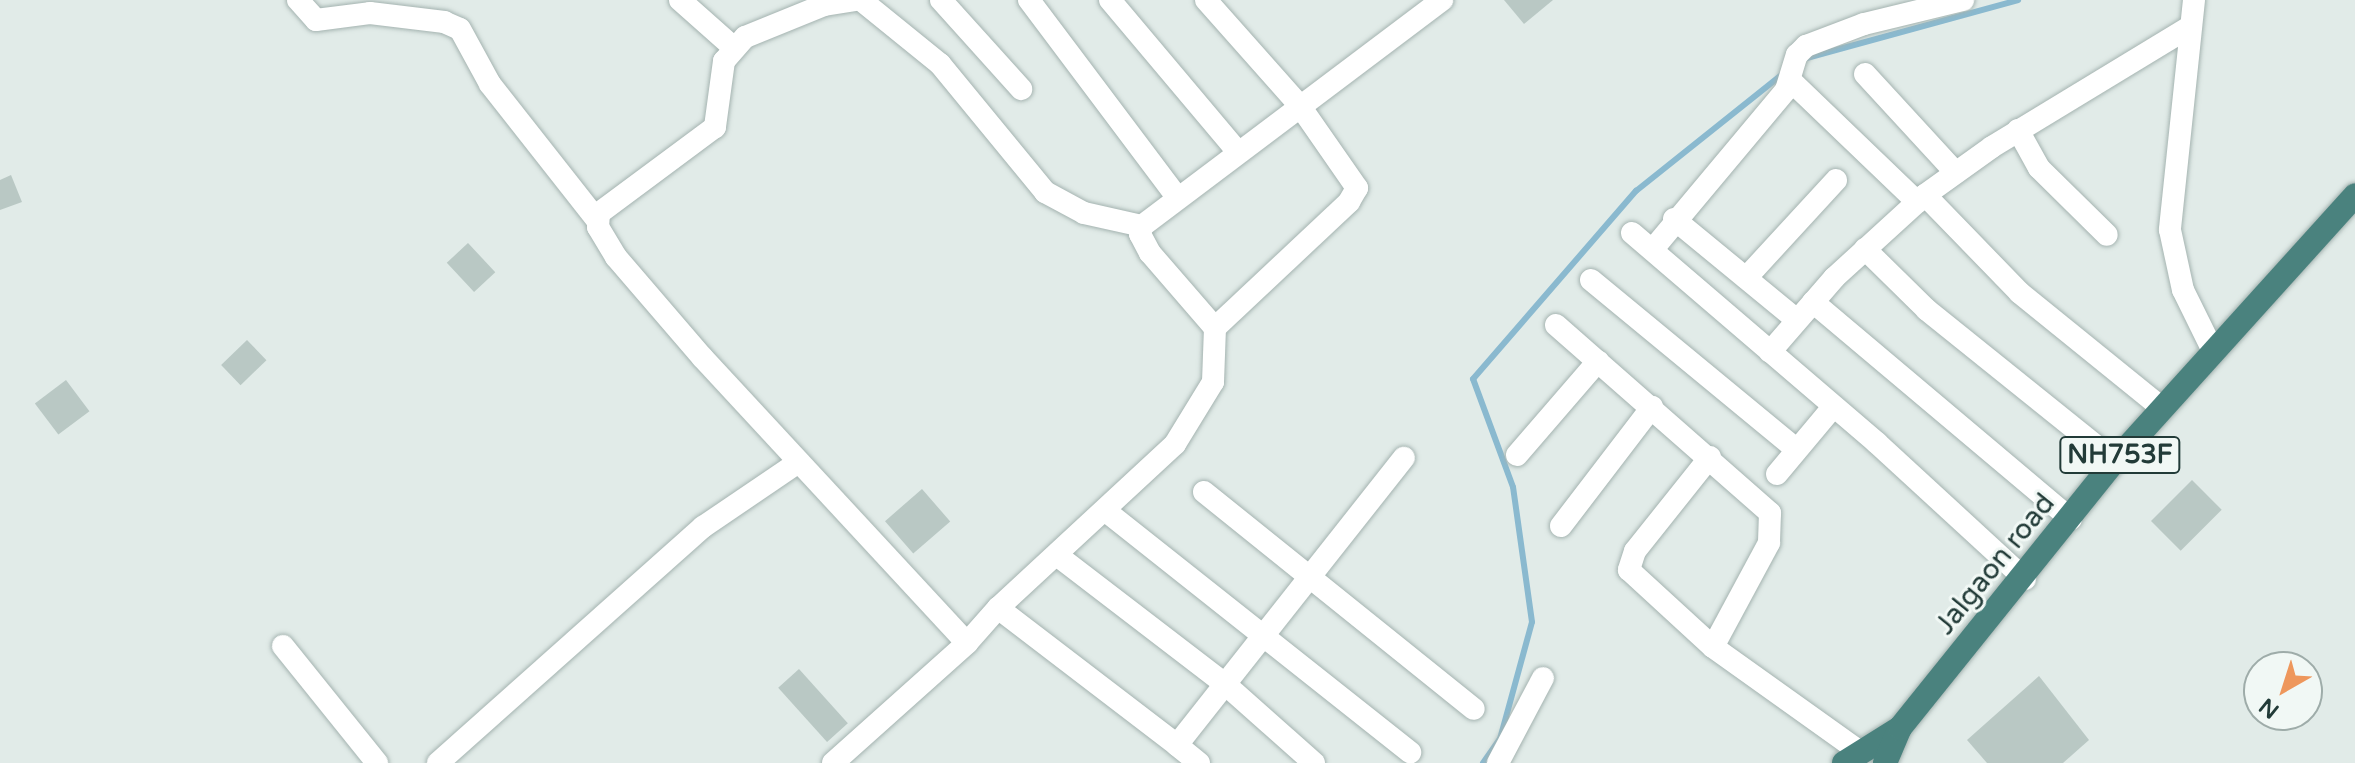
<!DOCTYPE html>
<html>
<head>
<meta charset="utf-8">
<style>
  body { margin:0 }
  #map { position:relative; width:2355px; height:763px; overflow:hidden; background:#e1ebe8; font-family:"Varela Round",sans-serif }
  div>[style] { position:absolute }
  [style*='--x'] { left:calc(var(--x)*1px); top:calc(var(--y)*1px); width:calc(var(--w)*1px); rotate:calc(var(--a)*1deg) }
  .stream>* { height:6px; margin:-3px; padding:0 3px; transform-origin:3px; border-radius:3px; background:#8ab9cf }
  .building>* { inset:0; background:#b9c8c4; transform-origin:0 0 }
  .roads { filter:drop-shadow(0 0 2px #a4b3b0) drop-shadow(0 0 2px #a4b3b0) }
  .minor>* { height:22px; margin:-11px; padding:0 11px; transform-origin:11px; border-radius:11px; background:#fff }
  .trunk>* { height:24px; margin:-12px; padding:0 12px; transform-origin:12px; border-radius:12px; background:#4a827e }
  span { translate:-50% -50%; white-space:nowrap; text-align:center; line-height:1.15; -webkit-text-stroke:6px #f1f8f5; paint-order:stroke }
  .shield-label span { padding:2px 6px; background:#f1f8f5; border:2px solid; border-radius:6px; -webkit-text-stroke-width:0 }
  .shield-label { font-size:26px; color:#223b38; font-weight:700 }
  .street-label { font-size:28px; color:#223b38 }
  .north { position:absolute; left:2243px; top:651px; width:80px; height:80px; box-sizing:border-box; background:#f1f8f5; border:2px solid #9eaca9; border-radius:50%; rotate:219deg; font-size:22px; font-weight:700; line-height:32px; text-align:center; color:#223b38 }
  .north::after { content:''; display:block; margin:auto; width:28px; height:36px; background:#ee975c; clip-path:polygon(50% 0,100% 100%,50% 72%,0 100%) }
</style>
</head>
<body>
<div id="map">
  <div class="stream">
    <i style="--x:1803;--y:59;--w:223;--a:-15.3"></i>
    <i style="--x:1483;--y:763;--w:29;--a:-55"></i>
    <i style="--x:1500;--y:739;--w:121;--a:-74.7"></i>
    <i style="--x:1532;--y:622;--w:136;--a:-98"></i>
    <i style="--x:1513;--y:487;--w:115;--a:-110.3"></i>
    <i style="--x:1473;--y:379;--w:249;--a:-49.1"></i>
    <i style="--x:1636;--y:191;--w:189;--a:-38.6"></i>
  </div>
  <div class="building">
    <i style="clip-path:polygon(1504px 0,1553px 0,1524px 24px)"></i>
    <i style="clip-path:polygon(11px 175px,22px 202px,0 210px,0 180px)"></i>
    <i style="left:468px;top:243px;width:40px;height:29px;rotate:47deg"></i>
    <i style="left:247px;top:340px;width:28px;height:36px;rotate:46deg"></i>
    <i style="left:66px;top:380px;width:39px;height:39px;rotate:53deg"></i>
    <i style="left:2192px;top:480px;width:42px;height:58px;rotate:45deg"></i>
    <i style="left:922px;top:489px;width:43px;height:49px;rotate:49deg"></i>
    <i style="left:799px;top:669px;width:73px;height:28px;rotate:48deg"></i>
    <i style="clip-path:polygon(2039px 676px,2089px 740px,2063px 763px,1987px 763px,1967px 740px)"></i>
  </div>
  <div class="roads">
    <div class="minor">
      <i style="--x:298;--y:0;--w:27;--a:48"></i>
      <i style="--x:316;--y:20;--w:54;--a:-7.4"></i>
      <i style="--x:370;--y:13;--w:75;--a:6.9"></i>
      <i style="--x:444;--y:22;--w:17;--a:24"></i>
      <i style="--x:460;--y:29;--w:63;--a:61.4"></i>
      <i style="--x:490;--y:84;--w:173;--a:51.8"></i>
      <i style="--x:680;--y:0;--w:72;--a:41.6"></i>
      <i style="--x:856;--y:0;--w:32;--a:171"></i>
      <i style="--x:824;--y:5;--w:85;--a:157.9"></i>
      <i style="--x:745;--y:37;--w:32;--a:131"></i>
      <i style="--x:724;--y:61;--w:67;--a:97.8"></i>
      <i style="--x:715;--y:127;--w:144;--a:143.4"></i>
      <i style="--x:599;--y:213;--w:14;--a:94"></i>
      <i style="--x:598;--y:227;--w:35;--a:59"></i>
      <i style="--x:616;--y:257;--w:133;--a:49.3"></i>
      <i style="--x:703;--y:358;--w:388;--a:47.2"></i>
      <i style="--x:861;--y:0;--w:102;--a:39"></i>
      <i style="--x:940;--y:64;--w:166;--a:50.6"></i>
      <i style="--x:1045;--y:192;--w:44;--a:28.3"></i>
      <i style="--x:1084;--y:213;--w:59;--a:12.6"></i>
      <i style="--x:941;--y:0;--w:120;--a:48"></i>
      <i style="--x:1029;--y:0;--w:246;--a:53.1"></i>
      <i style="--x:1110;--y:0;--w:199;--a:49.9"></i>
      <i style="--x:1206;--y:0;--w:142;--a:48.4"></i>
      <i style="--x:1300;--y:106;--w:100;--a:55.2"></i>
      <i style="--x:1357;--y:188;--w:16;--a:120"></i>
      <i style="--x:1349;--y:202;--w:184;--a:136.8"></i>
      <i style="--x:2194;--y:0;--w:231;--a:96"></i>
      <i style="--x:2170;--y:230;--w:61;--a:77.8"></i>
      <i style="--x:2183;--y:290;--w:66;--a:63.8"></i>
      <i style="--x:1865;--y:74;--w:134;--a:47.4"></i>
      <i style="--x:1791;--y:81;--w:175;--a:43.8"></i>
      <i style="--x:2018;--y:130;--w:43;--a:61.1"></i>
      <i style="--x:2039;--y:168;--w:95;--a:44.6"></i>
      <i style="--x:1925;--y:195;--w:136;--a:45.9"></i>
      <i style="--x:2020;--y:293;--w:183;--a:39"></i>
      <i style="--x:1674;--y:219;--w:159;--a:39.4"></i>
      <i style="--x:1632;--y:233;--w:323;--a:40.6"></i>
      <i style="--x:1877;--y:443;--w:201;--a:42.6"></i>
      <i style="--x:1653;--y:249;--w:207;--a:-50.1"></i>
      <i style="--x:1786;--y:90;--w:37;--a:-73"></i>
      <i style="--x:1797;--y:55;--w:13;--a:-45"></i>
      <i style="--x:1806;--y:46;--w:62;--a:-20.8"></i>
      <i style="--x:1864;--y:24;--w:102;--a:-13.6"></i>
      <i style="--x:1865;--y:249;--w:87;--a:44.5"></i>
      <i style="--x:1927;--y:310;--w:241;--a:38.8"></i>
      <i style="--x:1746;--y:278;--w:133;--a:-47.4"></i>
      <i style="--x:1591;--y:280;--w:266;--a:39.5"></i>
      <i style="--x:1813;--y:302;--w:337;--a:40.1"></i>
      <i style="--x:1556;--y:325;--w:285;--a:41.3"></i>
      <i style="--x:1770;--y:513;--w:30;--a:92"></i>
      <i style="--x:1769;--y:543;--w:118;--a:118.3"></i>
      <i style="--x:1770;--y:352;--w:98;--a:-49.1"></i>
      <i style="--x:1834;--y:278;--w:123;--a:-42.4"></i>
      <i style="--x:1925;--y:195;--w:82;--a:-35.6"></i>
      <i style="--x:1992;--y:147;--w:231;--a:-31.3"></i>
      <i style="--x:1517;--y:455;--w:124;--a:-49.2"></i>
      <i style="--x:1710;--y:457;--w:120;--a:128.6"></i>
      <i style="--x:1635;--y:551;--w:20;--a:108"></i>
      <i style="--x:1629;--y:570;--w:114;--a:42.5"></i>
      <i style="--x:1713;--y:647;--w:179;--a:35.5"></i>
      <i style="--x:1777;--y:474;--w:87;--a:-50.1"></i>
      <i style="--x:1204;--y:492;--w:346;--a:38.8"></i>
      <i style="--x:1107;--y:512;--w:387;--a:38.4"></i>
      <i style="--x:1561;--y:526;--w:150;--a:-52.6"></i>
      <i style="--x:1058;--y:556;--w:210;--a:37.5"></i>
      <i style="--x:1225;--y:684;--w:119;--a:41.6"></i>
      <i style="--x:998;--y:608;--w:241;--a:-42.8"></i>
      <i style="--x:1175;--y:444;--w:73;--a:-58.5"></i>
      <i style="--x:1213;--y:382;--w:54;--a:-87.9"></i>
      <i style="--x:1215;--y:328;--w:99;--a:-130.9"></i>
      <i style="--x:1150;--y:253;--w:21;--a:-118"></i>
      <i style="--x:1140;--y:234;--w:8;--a:-76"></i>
      <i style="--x:1142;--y:226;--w:376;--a:-37"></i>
      <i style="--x:283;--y:646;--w:150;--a:51.2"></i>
      <i style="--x:438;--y:763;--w:355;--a:-41.7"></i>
      <i style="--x:703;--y:527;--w:114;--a:-34.2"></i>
      <i style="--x:833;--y:763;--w:180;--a:-41.8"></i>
      <i style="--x:967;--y:643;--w:47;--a:-48.5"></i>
      <i style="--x:998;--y:608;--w:225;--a:37.4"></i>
      <i style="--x:1199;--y:763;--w:28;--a:-141"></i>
      <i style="--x:1177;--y:745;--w:366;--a:-51.7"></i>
      <i style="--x:1498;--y:763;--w:96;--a:-62.1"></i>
    </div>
    <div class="trunk">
      <i style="--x:1844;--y:763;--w:66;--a:-32"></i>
      <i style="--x:1885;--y:763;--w:38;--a:-67"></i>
      <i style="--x:1900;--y:728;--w:343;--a:-51.2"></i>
      <i style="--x:2115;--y:461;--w:358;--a:-47.9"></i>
    </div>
  </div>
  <div class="shield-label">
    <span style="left:2120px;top:455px">NH753F</span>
  </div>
  <div class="street-label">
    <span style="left:1995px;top:564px;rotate:-51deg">Jalgaon road</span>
  </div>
  <div class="north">N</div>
</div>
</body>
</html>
